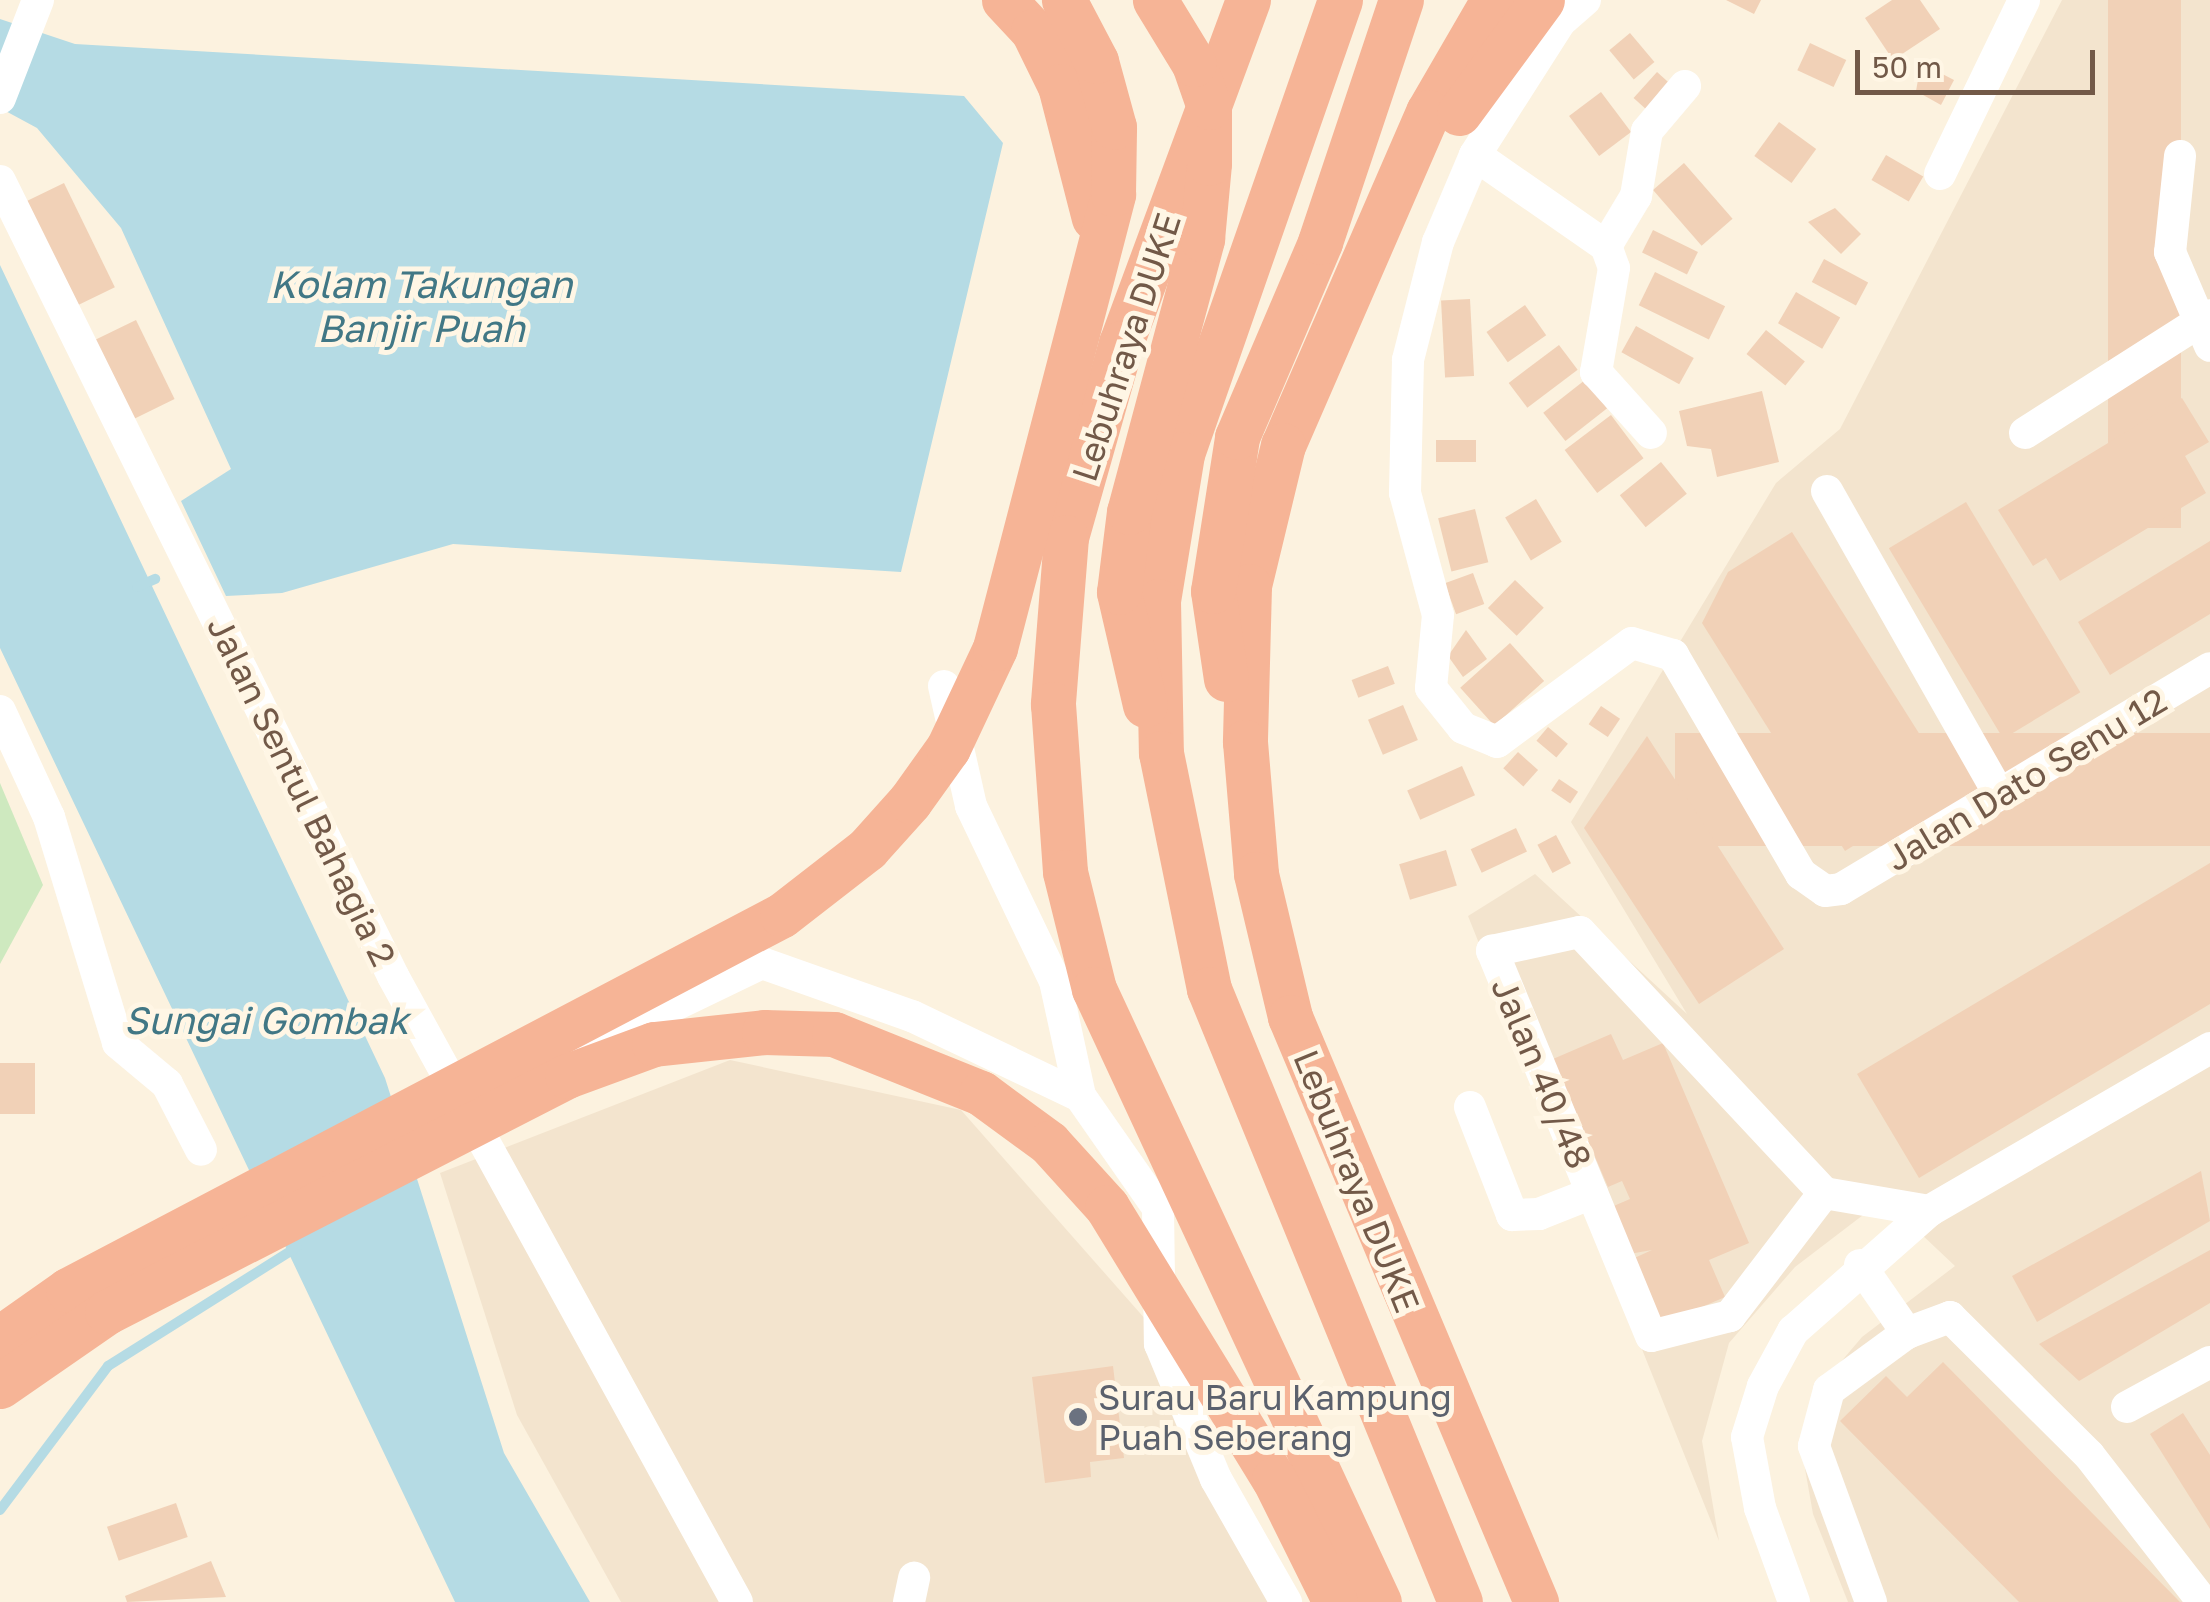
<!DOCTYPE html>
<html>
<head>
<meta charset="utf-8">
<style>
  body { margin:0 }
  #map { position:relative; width:2210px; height:1602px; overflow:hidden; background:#fcf2df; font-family:"Golos Text",sans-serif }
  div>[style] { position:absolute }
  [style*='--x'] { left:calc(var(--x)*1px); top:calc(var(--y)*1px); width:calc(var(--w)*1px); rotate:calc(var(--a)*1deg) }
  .residential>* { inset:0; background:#f3e4ce }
  .green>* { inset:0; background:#cee9bf }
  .water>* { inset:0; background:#b5dbe4 }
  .stream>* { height:10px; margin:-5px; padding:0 5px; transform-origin:5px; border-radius:5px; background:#b5dbe4 }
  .building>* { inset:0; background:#f1d1b7; transform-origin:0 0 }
  .minor>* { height:32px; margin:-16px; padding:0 16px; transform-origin:16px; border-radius:16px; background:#fff }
  .highway>* { height:45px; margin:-22.5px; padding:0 22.5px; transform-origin:22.5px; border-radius:22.5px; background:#f6b496 }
  .dots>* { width:28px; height:28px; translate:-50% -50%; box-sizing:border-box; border:5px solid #fff6e5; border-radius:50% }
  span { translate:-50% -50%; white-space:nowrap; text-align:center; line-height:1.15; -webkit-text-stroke:10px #fff6e5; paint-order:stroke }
  .street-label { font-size:35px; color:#725948 }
  .worship-label { font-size:35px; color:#5b616d }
  .left { translate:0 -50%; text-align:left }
  .water-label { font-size:38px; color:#417785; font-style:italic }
  .scale { position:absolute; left:1855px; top:50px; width:240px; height:45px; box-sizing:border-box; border:5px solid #725948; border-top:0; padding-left:12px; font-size:30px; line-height:35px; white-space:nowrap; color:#725948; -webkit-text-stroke:8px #fff6e5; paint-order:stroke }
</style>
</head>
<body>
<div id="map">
  <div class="residential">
    <i style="clip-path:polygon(2062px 0,2210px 0,2210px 1602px,1848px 1602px,1813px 1514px,1801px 1446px,1817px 1390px,1862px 1337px,1955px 1266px,1884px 1199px,1795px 1267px,1729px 1343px,1702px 1441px,1719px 1541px,1468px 916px,1535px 874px,1687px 1014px,1571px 822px,1776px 483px,1840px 429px)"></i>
    <i style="clip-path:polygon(730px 1060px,961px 1110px,1176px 1354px,1283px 1602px,621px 1602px,517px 1415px,440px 1173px)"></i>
  </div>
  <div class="green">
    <i style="clip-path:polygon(0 783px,43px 885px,0 964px)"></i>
  </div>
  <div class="water">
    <i style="clip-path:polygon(0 19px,75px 44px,964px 96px,1003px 143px,901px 572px,453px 544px,282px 593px,226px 596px,181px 501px,231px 469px,121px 228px,37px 128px,0 108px)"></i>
    <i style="clip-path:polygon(0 265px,385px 1078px,504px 1453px,590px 1602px,455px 1602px,0 648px)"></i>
  </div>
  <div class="stream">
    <i style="--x:137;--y:587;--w:20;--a:-24"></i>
    <i style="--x:0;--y:1510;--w:180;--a:-53.1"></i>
    <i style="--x:108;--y:1366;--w:223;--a:-32.2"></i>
  </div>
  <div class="building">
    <i style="clip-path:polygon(1726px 0,1761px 0,1754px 14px)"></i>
    <i style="clip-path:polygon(1892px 0,1920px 0,1940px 29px,1893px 60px,1865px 18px)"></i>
    <i style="left:2108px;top:0;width:73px;height:528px"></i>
    <i style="left:1630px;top:33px;width:38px;height:27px;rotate:50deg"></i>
    <i style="left:1810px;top:43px;width:40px;height:30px;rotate:25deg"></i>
    <i style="clip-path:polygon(1921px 63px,1954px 80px,1941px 105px,1916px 91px)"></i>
    <i style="left:1657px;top:72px;width:30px;height:35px;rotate:42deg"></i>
    <i style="left:1601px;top:92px;width:50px;height:40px;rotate:53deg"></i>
    <i style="left:1779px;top:122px;width:46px;height:42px;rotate:36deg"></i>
    <i style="left:1886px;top:155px;width:43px;height:29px;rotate:30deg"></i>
    <i style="left:1684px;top:163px;width:74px;height:41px;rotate:49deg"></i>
    <i style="left:64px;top:183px;width:116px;height:43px;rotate:64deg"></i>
    <i style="clip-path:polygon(1835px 208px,1861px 234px,1841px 254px,1808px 222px)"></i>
    <i style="left:1653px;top:230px;width:50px;height:25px;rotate:26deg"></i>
    <i style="left:1824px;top:259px;width:50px;height:26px;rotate:28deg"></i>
    <i style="left:1655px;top:272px;width:78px;height:37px;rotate:26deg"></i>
    <i style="left:1796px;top:292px;width:51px;height:36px;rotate:30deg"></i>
    <i style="left:1470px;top:299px;width:77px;height:29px;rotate:87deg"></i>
    <i style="left:1525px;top:305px;width:37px;height:47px;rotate:55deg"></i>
    <i style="left:136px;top:320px;width:88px;height:55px;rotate:64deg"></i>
    <i style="left:1636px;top:326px;width:66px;height:30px;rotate:29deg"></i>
    <i style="left:1766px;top:330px;width:50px;height:31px;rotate:39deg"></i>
    <i style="left:1559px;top:345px;width:31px;height:63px;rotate:53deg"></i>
    <i style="left:1585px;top:380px;width:36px;height:53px;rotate:52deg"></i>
    <i style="clip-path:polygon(1762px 391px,1779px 462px,1717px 477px,1711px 449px,1687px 446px,1679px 411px)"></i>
    <i style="clip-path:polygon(2182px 398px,2209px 442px,2185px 456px,2206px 493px,2060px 581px,2046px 558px,2033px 566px,1998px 510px)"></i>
    <i style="left:1611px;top:415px;width:54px;height:58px;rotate:53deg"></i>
    <i style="left:1436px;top:440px;width:40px;height:22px"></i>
    <i style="left:1661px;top:462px;width:41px;height:53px;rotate:51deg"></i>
    <i style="left:1536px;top:499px;width:50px;height:36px;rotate:59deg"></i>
    <i style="left:1966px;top:502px;width:222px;height:90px;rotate:59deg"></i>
    <i style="left:1475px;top:509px;width:55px;height:38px;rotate:76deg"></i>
    <i style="clip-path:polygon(1792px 532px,1951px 784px,1845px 851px,1702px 623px,1728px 572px)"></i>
    <i style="clip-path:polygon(2210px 541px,2210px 614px,2110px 675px,2078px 622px)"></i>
    <i style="left:1473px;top:573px;width:33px;height:30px;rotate:70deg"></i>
    <i style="left:1515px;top:580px;width:40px;height:39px;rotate:44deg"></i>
    <i style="clip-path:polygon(1466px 630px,1487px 659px,1463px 677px,1448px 656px)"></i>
    <i style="left:1510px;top:643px;width:51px;height:67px;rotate:48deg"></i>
    <i style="left:1388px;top:666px;width:19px;height:39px;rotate:69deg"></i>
    <i style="left:1403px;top:705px;width:38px;height:38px;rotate:67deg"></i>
    <i style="left:1601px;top:706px;width:23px;height:22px;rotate:34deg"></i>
    <i style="left:1548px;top:727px;width:26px;height:18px;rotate:40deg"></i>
    <i style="left:2210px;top:733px;width:113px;height:535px;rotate:90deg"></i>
    <i style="clip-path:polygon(1647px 736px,1784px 949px,1699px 1004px,1584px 828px)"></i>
    <i style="left:1518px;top:752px;width:27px;height:22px;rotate:42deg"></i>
    <i style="left:1462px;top:766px;width:32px;height:60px;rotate:66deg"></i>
    <i style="left:1559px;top:779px;width:23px;height:14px;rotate:34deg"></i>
    <i style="left:1516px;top:828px;width:26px;height:50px;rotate:65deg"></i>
    <i style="left:1556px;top:835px;width:32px;height:21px;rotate:62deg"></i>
    <i style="left:1446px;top:850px;width:37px;height:49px;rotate:73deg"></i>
    <i style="clip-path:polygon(2210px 863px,2210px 1004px,1919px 1178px,1857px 1074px)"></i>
    <i style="clip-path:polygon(1611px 1034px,1623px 1060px,1663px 1043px,1749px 1243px,1709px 1260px,1725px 1297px,1658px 1326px,1630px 1260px,1652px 1250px,1629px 1254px,1609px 1208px,1630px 1199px,1622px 1181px,1608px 1187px,1553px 1059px)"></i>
    <i style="left:0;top:1063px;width:35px;height:51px"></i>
    <i style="clip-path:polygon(2201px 1171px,2210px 1221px,2037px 1322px,2012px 1276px)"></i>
    <i style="clip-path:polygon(2210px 1250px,2210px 1303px,2079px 1381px,2039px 1344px)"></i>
    <i style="clip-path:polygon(1943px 1362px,2180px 1602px,2019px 1602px,1840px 1421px,1886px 1376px,1907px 1397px)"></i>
    <i style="clip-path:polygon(1113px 1366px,1124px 1458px,1090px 1462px,1091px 1477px,1045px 1483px,1032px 1377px)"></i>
    <i style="clip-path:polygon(2183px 1413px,2210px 1455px,2210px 1529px,2150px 1434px)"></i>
    <i style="left:176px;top:1503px;width:36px;height:73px;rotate:71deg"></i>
    <i style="clip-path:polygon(211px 1561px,226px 1597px,127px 1602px,125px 1596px)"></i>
  </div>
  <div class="minor">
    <i style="--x:1585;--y:0;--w:33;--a:139"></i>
    <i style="--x:1560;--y:22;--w:158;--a:122.6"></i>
    <i style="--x:1475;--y:155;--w:95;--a:113"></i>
    <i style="--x:1438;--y:242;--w:122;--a:104.3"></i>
    <i style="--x:1408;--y:360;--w:133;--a:91.3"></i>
    <i style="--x:1405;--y:493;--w:126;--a:74.9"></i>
    <i style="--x:1438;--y:615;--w:73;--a:95.5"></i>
    <i style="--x:1431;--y:688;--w:51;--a:51.3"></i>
    <i style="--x:1463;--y:728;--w:37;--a:22"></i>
    <i style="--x:1497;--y:742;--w:167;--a:-36.3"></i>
    <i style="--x:1632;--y:643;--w:43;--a:16.3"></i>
    <i style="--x:1673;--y:655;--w:254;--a:59.7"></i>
    <i style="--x:1801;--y:874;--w:29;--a:35"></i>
    <i style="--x:1825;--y:891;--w:16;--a:-7"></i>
    <i style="--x:1841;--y:889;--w:430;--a:-30.9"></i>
    <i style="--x:0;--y:98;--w:105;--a:-68.8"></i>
    <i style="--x:1475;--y:155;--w:160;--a:34.8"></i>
    <i style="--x:1606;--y:246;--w:23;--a:70"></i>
    <i style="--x:1614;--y:268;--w:106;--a:99.8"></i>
    <i style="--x:1596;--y:372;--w:82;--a:48"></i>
    <i style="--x:2180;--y:156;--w:97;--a:95.9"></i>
    <i style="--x:2170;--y:252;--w:102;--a:66.9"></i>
    <i style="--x:1940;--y:174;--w:193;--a:-64.2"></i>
    <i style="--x:0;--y:181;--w:887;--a:63.69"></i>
    <i style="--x:393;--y:976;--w:714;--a:61.21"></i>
    <i style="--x:1606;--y:246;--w:58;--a:-59"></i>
    <i style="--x:1636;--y:196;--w:66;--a:-80.4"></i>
    <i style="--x:1647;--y:131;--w:59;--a:-49.8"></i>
    <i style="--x:2025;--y:433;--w:219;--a:-32.5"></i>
    <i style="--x:1827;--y:491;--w:348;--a:60.4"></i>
    <i style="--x:944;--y:686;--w:123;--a:77.3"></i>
    <i style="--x:971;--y:806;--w:194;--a:64.4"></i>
    <i style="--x:1055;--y:981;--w:118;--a:77.7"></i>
    <i style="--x:0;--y:711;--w:117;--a:65.2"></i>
    <i style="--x:49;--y:817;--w:236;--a:73"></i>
    <i style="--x:118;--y:1043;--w:64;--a:39.9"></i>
    <i style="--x:167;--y:1084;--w:74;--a:62.7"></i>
    <i style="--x:571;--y:1055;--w:212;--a:-25.7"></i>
    <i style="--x:762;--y:963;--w:159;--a:19.5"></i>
    <i style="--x:912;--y:1016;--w:186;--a:25.5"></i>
    <i style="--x:1080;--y:1096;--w:136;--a:55.1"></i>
    <i style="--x:1158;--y:1208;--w:136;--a:89.2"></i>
    <i style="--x:1160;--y:1344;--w:146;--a:67.5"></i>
    <i style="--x:1216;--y:1479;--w:142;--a:60.4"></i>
    <i style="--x:1470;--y:1107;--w:116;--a:68.7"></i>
    <i style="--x:1512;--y:1215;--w:27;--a:-2"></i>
    <i style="--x:1539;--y:1214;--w:57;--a:-21.6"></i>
    <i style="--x:1824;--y:1193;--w:155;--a:127.4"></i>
    <i style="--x:1730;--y:1316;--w:81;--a:165.8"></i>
    <i style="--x:1651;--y:1336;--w:417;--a:-112.4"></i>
    <i style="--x:1492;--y:951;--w:90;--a:-12.2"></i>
    <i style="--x:1580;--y:932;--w:357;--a:46.9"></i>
    <i style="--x:1824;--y:1193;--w:107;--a:9.7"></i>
    <i style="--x:1860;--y:1265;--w:83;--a:55.3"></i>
    <i style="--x:1907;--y:1333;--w:46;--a:-20.4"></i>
    <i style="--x:1950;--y:1317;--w:196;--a:44.8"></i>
    <i style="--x:2089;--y:1455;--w:186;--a:52.2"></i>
    <i style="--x:2127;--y:1407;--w:94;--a:-28.5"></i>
    <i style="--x:909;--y:1602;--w:25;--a:-78"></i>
    <i style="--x:1794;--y:1602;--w:100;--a:-109.9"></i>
    <i style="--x:1760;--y:1508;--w:72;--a:-100.4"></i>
    <i style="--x:1747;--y:1437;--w:53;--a:-72.6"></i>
    <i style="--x:1763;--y:1386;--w:63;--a:-61.4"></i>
    <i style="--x:1793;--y:1331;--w:181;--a:-41.4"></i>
    <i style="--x:1929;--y:1211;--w:325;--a:-30.1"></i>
    <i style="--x:1871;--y:1602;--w:166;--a:-110.1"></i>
    <i style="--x:1814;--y:1446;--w:58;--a:-75"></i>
    <i style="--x:1829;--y:1390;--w:97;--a:-36.2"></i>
  </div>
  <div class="highway">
    <i style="--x:1004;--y:0;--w:42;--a:46.9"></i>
    <i style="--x:1033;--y:31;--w:61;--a:63.9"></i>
    <i style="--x:1060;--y:86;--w:136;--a:75.6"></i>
    <i style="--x:1248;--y:0;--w:366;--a:110.3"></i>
    <i style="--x:1121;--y:343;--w:202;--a:105.8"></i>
    <i style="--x:1066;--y:537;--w:168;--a:94.5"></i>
    <i style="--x:1053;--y:704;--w:168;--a:85.9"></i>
    <i style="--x:1065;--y:872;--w:121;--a:76.1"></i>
    <i style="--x:1094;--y:989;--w:676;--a:65.07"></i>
    <i style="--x:1340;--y:0;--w:481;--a:109.2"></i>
    <i style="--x:1182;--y:454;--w:149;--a:99.3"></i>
    <i style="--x:1158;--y:601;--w:152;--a:88.9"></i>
    <i style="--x:1161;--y:753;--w:241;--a:78.5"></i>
    <i style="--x:1209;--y:989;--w:662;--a:67.73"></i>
    <i style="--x:1493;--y:0;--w:129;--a:120.1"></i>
    <i style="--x:1428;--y:112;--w:363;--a:113.5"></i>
    <i style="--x:1283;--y:445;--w:145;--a:103.6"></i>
    <i style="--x:1249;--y:586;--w:156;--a:91.5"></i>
    <i style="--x:1245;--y:742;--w:132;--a:85.2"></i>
    <i style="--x:1256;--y:874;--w:147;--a:76.6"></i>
    <i style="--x:1290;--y:1017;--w:635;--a:67.19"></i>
    <i style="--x:1459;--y:113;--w:140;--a:-53.7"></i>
    <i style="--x:1226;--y:679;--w:89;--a:-98.4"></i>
    <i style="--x:1213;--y:591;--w:156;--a:-81.1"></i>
    <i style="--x:1237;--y:437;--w:212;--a:-66.9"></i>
    <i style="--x:1320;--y:242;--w:255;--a:-71.5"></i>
    <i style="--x:1145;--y:705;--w:116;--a:-103"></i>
    <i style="--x:1119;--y:592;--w:81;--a:-82.9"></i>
    <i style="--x:1129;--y:512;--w:283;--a:-75"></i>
    <i style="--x:1202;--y:239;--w:76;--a:-84.7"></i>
    <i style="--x:1209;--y:163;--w:56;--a:-90"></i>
    <i style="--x:1209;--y:107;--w:46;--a:-109.2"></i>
    <i style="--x:1194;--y:64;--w:75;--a:-121.4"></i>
    <i style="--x:0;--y:1338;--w:83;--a:-35.2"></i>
    <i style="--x:68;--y:1290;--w:806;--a:-27.71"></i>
    <i style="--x:782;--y:915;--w:108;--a:-37.8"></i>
    <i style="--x:867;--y:849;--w:64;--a:-48.1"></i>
    <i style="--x:910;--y:801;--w:65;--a:-54.4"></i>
    <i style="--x:948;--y:748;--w:110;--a:-64.8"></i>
    <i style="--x:995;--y:648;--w:469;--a:-75.4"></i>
    <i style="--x:1113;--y:194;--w:67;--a:-89.1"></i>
    <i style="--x:1114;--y:127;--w:68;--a:-105.3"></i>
    <i style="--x:1096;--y:61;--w:69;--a:-117.7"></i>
    <i style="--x:0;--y:1386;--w:130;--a:-34.7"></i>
    <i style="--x:107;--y:1312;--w:517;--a:-27.16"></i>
    <i style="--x:567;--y:1076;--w:93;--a:-20.2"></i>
    <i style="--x:654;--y:1044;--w:111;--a:-6.2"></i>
    <i style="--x:764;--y:1032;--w:70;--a:1.6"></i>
    <i style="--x:834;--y:1034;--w:158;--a:21.9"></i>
    <i style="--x:981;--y:1093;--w:84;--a:36.3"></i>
    <i style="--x:1049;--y:1143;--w:86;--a:47.8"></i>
    <i style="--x:1107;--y:1207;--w:319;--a:58.5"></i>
    <i style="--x:1274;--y:1479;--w:137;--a:63.6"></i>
  </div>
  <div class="dots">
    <i style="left:1078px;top:1417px;background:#6b7280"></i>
  </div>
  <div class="street-label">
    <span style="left:1126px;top:347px;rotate:-72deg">Lebuhraya DUKE</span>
    <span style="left:2026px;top:779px;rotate:-31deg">Jalan Dato Senu 12</span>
    <span style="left:302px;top:791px;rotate:64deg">Jalan Sentul Bahagia 2</span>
    <span style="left:1542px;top:1073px;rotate:67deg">Jalan 40/48</span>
    <span style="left:1357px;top:1181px;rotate:68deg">Lebuhraya DUKE</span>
  </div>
  <div class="worship-label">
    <span class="left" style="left:1098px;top:1417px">Surau Baru Kampung<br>Puah Seberang</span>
  </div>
  <div class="water-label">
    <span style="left:421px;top:306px">Kolam Takungan<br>Banjir Puah</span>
    <span style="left:266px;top:1020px">Sungai Gombak</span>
  </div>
  <div class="scale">50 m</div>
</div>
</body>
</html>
